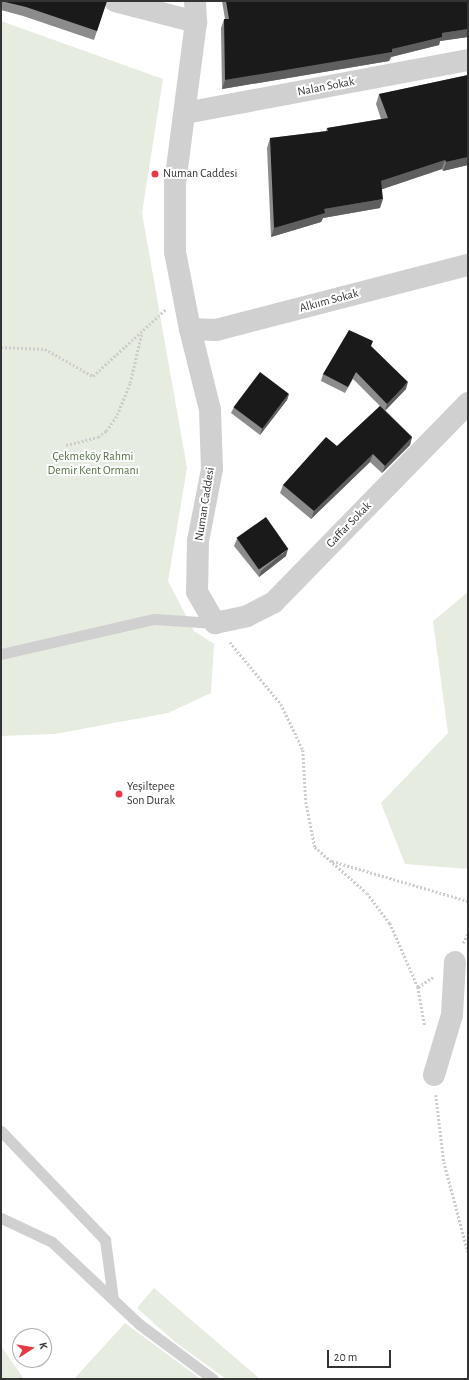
<!DOCTYPE html>
<html>
<head>
<meta charset="utf-8">
<style>
  body { margin:0 }
  #map { position:relative; width:469px; height:1380px; overflow:hidden; background:#fff; font-family:"Alegreya Sans",sans-serif }
  div>[style] { position:absolute }
  [style*='--x'] { left:calc(var(--x)*1px); top:calc(var(--y)*1px); width:calc(var(--w)*1px); rotate:calc(var(--a)*1deg) }
  .green>* { inset:0; background:#e6ecdf }
  .path>* { height:2.5px; margin-top:-1.25px; transform-origin:0; background:repeating-linear-gradient(90deg,#cdcdcd 0 2px,transparent 0 4px) }
  .service>* { height:11px; margin:-5.5px; padding:0 5.5px; transform-origin:5.5px; border-radius:5.5px; background:#d0d0d0 }
  .minor>* { height:22px; margin:-11px; padding:0 11px; transform-origin:11px; border-radius:11px; background:#d0d0d0 }
  .wall>* { inset:0; background:#8c8c8c }
  .shaded-wall>* { inset:0; background:#5f5f5f }
  .building>* { inset:0; background:#1a1a1a; transform-origin:0 0 }
  .dots>* { width:11px; height:11px; translate:-50% -50%; box-sizing:border-box; border:2px solid #fff; border-radius:50% }
  span { translate:-50% -50%; white-space:nowrap; text-align:center; line-height:1.15; -webkit-text-stroke:4px #fff; paint-order:stroke }
  .street-label { font-size:12px; color:#333 }
  .poi-label { font-size:12px; color:#333 }
  .left { translate:0 -50%; text-align:left }
  .park-label { font-size:12px; color:#56703f }
  .frame { position:absolute; inset:0; border:2px solid #333; pointer-events:none }
  .north { position:absolute; left:12px; top:1328px; width:40px; height:40px; box-sizing:border-box; background:#fff; border:1px solid #adadad; border-radius:50%; rotate:78deg; font-size:11px; font-weight:700; line-height:16px; text-align:center; color:#333 }
  .north::after { content:''; display:block; margin:auto; width:14px; height:18px; background:#e63946; clip-path:polygon(50% 0,100% 100%,50% 72%,0 100%) }
  .scale { position:absolute; left:327px; top:1350px; width:64px; height:18px; box-sizing:border-box; border:2px solid #333; border-top:0; padding-left:5px; font-size:12px; line-height:14px; white-space:nowrap; color:#333; -webkit-text-stroke:3px #fff; paint-order:stroke }
</style>
</head>
<body>
<div id="map">
  <div class="green">
    <i style="clip-path:polygon(1px 21px,163px 79px,142px 213px,187px 468px,168px 581px,194px 631px,214px 644px,211px 693px,168px 713px,55px 734px,1px 736px)"></i>
    <i style="clip-path:polygon(468px 592px,468px 869px,405px 864px,381px 803px,448px 733px,433px 621px)"></i>
    <i style="clip-path:polygon(154px 1288px,260px 1379px,226px 1379px,175px 1342px,137px 1308px)"></i>
    <i style="clip-path:polygon(125px 1323px,201px 1379px,74px 1379px)"></i>
    <i style="clip-path:polygon(1px 1346px,24px 1379px,1px 1379px)"></i>
  </div>
  <div class="path">
    <i style="--x:1;--y:347;--w:44;--a:2.6"></i>
    <i style="--x:45;--y:349;--w:55;--a:29.4"></i>
    <i style="--x:93;--y:376;--w:98;--a:-42.5"></i>
    <i style="--x:66;--y:445;--w:33;--a:-14"></i>
    <i style="--x:98;--y:437;--w:10;--a:-37"></i>
    <i style="--x:106;--y:431;--w:19;--a:-55"></i>
    <i style="--x:117;--y:415;--w:35;--a:-68"></i>
    <i style="--x:130;--y:383;--w:52;--a:-76.8"></i>
    <i style="--x:230;--y:642;--w:80;--a:50.6"></i>
    <i style="--x:281;--y:704;--w:51;--a:64.4"></i>
    <i style="--x:303;--y:750;--w:52;--a:86.7"></i>
    <i style="--x:306;--y:802;--w:46;--a:78.7"></i>
    <i style="--x:315;--y:847;--w:69;--a:41.5"></i>
    <i style="--x:367;--y:893;--w:38;--a:53"></i>
    <i style="--x:390;--y:923;--w:70;--a:66.4"></i>
    <i style="--x:418;--y:987;--w:39;--a:80"></i>
    <i style="--x:332;--y:861;--w:142;--a:16.4"></i>
    <i style="--x:463;--y:943;--w:11;--a:-63"></i>
    <i style="--x:418;--y:987;--w:18;--a:-34"></i>
    <i style="--x:436;--y:1095;--w:67;--a:83.2"></i>
    <i style="--x:444;--y:1162;--w:93;--a:75.1"></i>
  </div>
  <div class="service">
    <i style="--x:1;--y:654;--w:157;--a:-12.9"></i>
    <i style="--x:154;--y:619;--w:61;--a:3.8"></i>
    <i style="--x:1;--y:1131;--w:151;--a:46.3"></i>
    <i style="--x:105;--y:1240;--w:60;--a:82.3"></i>
    <i style="--x:1;--y:1218;--w:56;--a:25.2"></i>
    <i style="--x:52;--y:1242;--w:120;--a:43.3"></i>
    <i style="--x:139;--y:1324;--w:92;--a:36.6"></i>
  </div>
  <div class="minor">
    <i style="--x:115;--y:1;--w:84;--a:14.5"></i>
    <i style="--x:195;--y:1;--w:21;--a:87"></i>
    <i style="--x:196;--y:22;--w:162;--a:97.4"></i>
    <i style="--x:175;--y:183;--w:69;--a:90"></i>
    <i style="--x:175;--y:252;--w:78;--a:79"></i>
    <i style="--x:190;--y:329;--w:83;--a:76.1"></i>
    <i style="--x:210;--y:410;--w:59;--a:88.1"></i>
    <i style="--x:212;--y:469;--w:73;--a:101"></i>
    <i style="--x:198;--y:541;--w:51;--a:91.1"></i>
    <i style="--x:197;--y:592;--w:36;--a:60"></i>
    <i style="--x:215;--y:623;--w:33;--a:-12"></i>
    <i style="--x:247;--y:616;--w:30;--a:-27"></i>
    <i style="--x:274;--y:602;--w:278;--a:-45.7"></i>
    <i style="--x:185;--y:113;--w:288;--a:-10.6"></i>
    <i style="--x:190;--y:329;--w:26;--a:2"></i>
    <i style="--x:216;--y:330;--w:260;--a:-14.5"></i>
    <i style="--x:434;--y:1075;--w:63;--a:-73.3"></i>
    <i style="--x:452;--y:1015;--w:53;--a:-86.8"></i>
  </div>
  <div class="wall">
    <i style="clip-path:polygon(1px 1px,107px 1px,94px 40px,23px 16px,1px 10px)"></i>
    <i style="clip-path:polygon(222px 1px,468px 1px,468px 37px,440px 41px,439px 45px,391px 57px,389px 61px,222px 89px,221px 28px,224px 19px,225px 19px)"></i>
    <i style="clip-path:polygon(468px 75px,468px 165px,443px 171px,442px 169px,382px 189px,380px 208px,323px 218px,321px 222px,271px 237px,267px 148px,270px 138px,326px 131px,327px 128px,381px 119px,376px 104px,379px 94px)"></i>
    <i style="clip-path:polygon(371px 347px,406px 389px,385px 410px,412px 437px,410px 445px,382px 473px,370px 462px,311px 519px,280px 493px,283px 485px,337px 446px,380px 406px,353px 379px,345px 393px,321px 381px,323px 374px)"></i>
    <i style="clip-path:polygon(289px 394px,287px 400px,260px 435px,231px 413px,234px 407px)"></i>
    <i style="clip-path:polygon(237px 539px,286px 556px,259px 577px,234px 546px)"></i>
  </div>
  <div class="shaded-wall">
    <i style="clip-path:polygon(468px 29px,468px 37px,440px 41px,439px 45px,391px 57px,389px 61px,222px 89px,225px 80px,392px 49px,442px 33px)"></i>
    <i style="clip-path:polygon(468px 157px,468px 165px,443px 171px,446px 162px)"></i>
    <i style="clip-path:polygon(445px 160px,442px 169px,377px 191px,381px 181px)"></i>
    <i style="clip-path:polygon(383px 199px,380px 208px,323px 218px,321px 222px,271px 237px,274px 228px,324px 209px)"></i>
    <i style="clip-path:polygon(408px 382px,406px 389px,385px 411px,387px 404px)"></i>
    <i style="clip-path:polygon(289px 394px,287px 400px,260px 435px,262px 429px)"></i>
    <i style="clip-path:polygon(412px 437px,410px 445px,382px 473px,385px 466px)"></i>
    <i style="clip-path:polygon(373px 454px,370px 462px,311px 519px,314px 511px)"></i>
    <i style="clip-path:polygon(288px 549px,286px 556px,259px 577px,261px 571px)"></i>
  </div>
  <div class="building">
    <i style="clip-path:polygon(1px 1px,107px 1px,97px 31px,26px 7px)"></i>
    <i style="clip-path:polygon(226px 1px,468px 1px,468px 29px,442px 33px,442px 37px,392px 49px,392px 52px,225px 80px,224px 19px,229px 19px)"></i>
    <i style="clip-path:polygon(468px 75px,468px 157px,446px 162px,445px 160px,381px 181px,383px 199px,324px 209px,325px 213px,274px 228px,270px 138px,328px 131px,327px 128px,388px 118px,379px 94px)"></i>
    <i style="clip-path:polygon(349px 330px,373px 341px,371px 346px,408px 382px,387px 404px,356px 372px,348px 387px,323px 374px)"></i>
    <i style="left:260px;top:372px;width:36px;height:44px;rotate:37deg"></i>
    <i style="clip-path:polygon(380px 406px,412px 437px,385px 466px,373px 454px,314px 511px,283px 485px,326px 437px,337px 446px)"></i>
    <i style="left:266px;top:517px;width:39px;height:36px;rotate:55deg"></i>
  </div>
  <div class="dots">
    <i style="left:155px;top:174px;background:#e63946"></i>
    <i style="left:119px;top:794px;background:#e63946"></i>
  </div>
  <div class="street-label">
    <span style="left:326px;top:87px;rotate:-11deg">Nalan Sokak</span>
    <span style="left:329px;top:301px;rotate:-15deg">Alkıım Sokak</span>
    <span style="left:205px;top:504px;rotate:-81deg">Numan Caddesi</span>
    <span style="left:349px;top:525px;rotate:-46deg">Gaffar Sokak</span>
  </div>
  <div class="poi-label">
    <span class="left" style="left:163px;top:174px">Numan Caddesi</span>
    <span class="left" style="left:127px;top:794px">Yeşiltepee<br>Son Durak</span>
  </div>
  <div class="park-label">
    <span style="left:93px;top:464px">Çekmeköy Rahmi<br>Demir Kent Ormanı</span>
  </div>
  <div class="frame"></div>
  <div class="north">K</div>
  <div class="scale">20 m</div>
</div>
</body>
</html>
